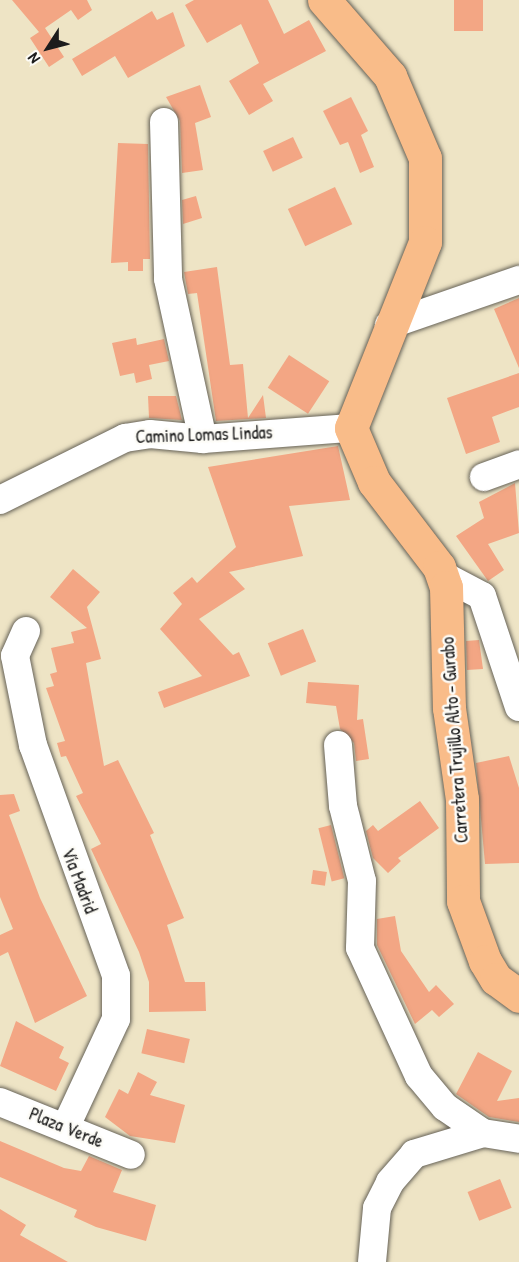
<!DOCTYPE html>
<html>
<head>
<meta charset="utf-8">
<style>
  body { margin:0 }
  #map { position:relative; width:519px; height:1262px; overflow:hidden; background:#eee4c5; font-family:"Patrick Hand",sans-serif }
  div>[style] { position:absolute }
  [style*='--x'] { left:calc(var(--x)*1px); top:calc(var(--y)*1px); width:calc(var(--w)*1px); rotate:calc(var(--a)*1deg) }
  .building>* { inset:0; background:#f3a684; transform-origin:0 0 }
  .roads { filter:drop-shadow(0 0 2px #666257) drop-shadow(0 0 2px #666257) }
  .minor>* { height:28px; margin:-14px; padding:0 14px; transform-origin:14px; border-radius:14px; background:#fff }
  .major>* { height:33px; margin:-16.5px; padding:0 16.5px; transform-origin:16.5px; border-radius:16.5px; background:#f9bc89 }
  span { translate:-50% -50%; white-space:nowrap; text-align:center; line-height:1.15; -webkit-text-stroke:5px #fdfcf7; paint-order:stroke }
  .street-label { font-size:18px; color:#1c1c1c }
  .north { position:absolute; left:18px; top:18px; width:60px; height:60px; -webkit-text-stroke:4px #fdfcf7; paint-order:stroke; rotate:234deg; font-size:16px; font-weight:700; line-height:24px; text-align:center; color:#1c1c1c }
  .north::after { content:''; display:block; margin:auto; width:21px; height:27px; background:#1c1c1c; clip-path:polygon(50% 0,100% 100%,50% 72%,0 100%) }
</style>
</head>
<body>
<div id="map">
  <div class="building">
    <i style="clip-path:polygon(12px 0,87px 0,92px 10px,78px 20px,71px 10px,45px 28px,64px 57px,49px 67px,30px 38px,39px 32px)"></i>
    <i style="clip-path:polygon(194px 0,268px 0,284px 34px,309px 20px,326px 51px,263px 84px,273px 101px,249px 115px,229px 81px,259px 63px,241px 24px,207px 43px,185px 5px)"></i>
    <i style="left:454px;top:0;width:29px;height:31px"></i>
    <i style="clip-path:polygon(152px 11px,157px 20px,173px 12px,185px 46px,128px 78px,115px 56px,82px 76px,72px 59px)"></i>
    <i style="clip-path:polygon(200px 85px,211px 117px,195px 123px,203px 170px,182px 173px,180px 121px,166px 97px)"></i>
    <i style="clip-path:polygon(351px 97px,368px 131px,361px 135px,374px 167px,360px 173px,348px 142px,340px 145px,323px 111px)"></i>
    <i style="left:293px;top:137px;width:23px;height:33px;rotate:65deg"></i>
    <i style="clip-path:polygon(118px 143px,148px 144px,150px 259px,143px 259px,143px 271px,128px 271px,128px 262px,111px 263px)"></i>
    <i style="left:335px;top:187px;width:41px;height:52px;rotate:65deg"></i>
    <i style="clip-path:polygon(196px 196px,202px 218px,183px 224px,182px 200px)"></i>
    <i style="clip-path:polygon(217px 267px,230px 365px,243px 364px,248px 418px,263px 395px,266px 418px,216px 421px,197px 293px,188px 294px,184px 272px)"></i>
    <i style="clip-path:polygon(519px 298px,519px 368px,494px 309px)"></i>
    <i style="clip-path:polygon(136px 338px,137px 345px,164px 339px,169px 361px,149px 365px,152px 379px,136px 383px,134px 373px,120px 376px,112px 343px)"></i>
    <i style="left:289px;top:355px;width:48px;height:39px;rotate:33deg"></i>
    <i style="clip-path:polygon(519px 373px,519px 407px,492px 417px,500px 442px,466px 454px,447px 398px)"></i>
    <i style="clip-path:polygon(148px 396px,176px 396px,182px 420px,149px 418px)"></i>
    <i style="clip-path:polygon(338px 446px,350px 500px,289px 506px,303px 556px,229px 572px,245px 589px,199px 619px,233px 655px,239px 652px,250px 676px,164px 708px,158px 692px,202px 676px,160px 629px,182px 604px,173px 593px,192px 577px,197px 583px,236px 547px,208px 467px)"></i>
    <i style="clip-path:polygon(515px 483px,519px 533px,488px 544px,504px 570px,488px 581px,456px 536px,484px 518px,479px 502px)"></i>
    <i style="clip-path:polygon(73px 569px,100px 592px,87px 607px,101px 659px,86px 663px,104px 766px,118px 760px,154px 833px,150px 835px,184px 918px,167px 925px,185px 982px,205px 982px,206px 1011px,149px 1012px,149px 982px,139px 952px,91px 849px,101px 844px,76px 796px,83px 793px,66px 756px,61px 757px,57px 743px,65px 741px,46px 688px,54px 686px,50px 674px,57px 672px,51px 648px,74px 643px,71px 632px,87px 628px,50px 597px)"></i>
    <i style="left:303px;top:629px;width:35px;height:38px;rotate:68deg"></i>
    <i style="clip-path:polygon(479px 640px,483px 669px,467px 670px,466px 641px)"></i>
    <i style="clip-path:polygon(308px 682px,359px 685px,357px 720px,363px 719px,369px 759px,356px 761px,354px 743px,340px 729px,336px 706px,306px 703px)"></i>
    <i style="clip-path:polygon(509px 756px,519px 788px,519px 863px,485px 864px,476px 763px)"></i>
    <i style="clip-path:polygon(14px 794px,20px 811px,9px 815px,40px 898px,87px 996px,35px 1023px,8px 952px,0 956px,0 935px,13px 929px,0 897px,0 795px)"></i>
    <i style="clip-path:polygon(420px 801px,439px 828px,398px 858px,401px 861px,388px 873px,373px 858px,366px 831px,373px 825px,378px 831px)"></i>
    <i style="left:331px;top:825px;width:55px;height:13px;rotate:76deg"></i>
    <i style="left:313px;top:870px;width:14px;height:14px;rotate:8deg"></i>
    <i style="clip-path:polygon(395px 916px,401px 951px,429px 992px,436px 985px,454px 1004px,439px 1017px,432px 1010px,415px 1024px,377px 945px,377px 919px)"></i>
    <i style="clip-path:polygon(16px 1021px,64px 1047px,59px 1058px,69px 1063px,56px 1091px,0 1066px)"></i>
    <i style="left:147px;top:1029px;width:44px;height:25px;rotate:13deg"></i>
    <i style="clip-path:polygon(478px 1052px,512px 1071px,497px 1101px,519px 1098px,519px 1122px,489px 1117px,456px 1094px)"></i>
    <i style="clip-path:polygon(138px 1072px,157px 1082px,150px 1095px,185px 1105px,175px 1143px,130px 1136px,105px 1117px,119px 1089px,128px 1094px)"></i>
    <i style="clip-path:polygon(0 1141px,64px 1168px,81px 1171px,89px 1156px,122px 1170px,113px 1192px,156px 1205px,146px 1241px,96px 1227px,74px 1217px,77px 1210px,0 1177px)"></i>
    <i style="left:500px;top:1179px;width:31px;height:35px;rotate:68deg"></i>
    <i style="clip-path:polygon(0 1209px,26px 1225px,20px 1235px,68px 1262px,0 1262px)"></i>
  </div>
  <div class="roads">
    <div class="minor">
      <i style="--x:164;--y:122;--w:157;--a:88.5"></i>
      <i style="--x:168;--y:279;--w:164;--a:77.7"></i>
      <i style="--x:389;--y:325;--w:138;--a:-19.1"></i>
      <i style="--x:484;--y:477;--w:37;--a:-20"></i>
      <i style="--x:0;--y:500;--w:140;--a:-26.4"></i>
      <i style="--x:125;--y:438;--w:25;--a:-9"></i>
      <i style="--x:150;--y:434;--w:53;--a:5.4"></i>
      <i style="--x:203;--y:439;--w:148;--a:-4.3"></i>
      <i style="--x:442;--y:575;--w:45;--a:27.7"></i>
      <i style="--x:482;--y:596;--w:117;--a:71.6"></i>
      <i style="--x:26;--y:631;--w:27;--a:114"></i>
      <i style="--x:15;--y:656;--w:91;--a:78.6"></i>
      <i style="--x:33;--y:745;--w:245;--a:70.2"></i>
      <i style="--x:116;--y:976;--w:43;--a:90"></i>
      <i style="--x:116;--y:1019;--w:118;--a:115"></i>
      <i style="--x:338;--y:745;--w:61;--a:85.3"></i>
      <i style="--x:343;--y:806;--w:77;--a:75.8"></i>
      <i style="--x:362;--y:881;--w:67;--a:91.7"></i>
      <i style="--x:360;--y:948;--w:141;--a:65.3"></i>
      <i style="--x:419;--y:1076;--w:40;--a:50"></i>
      <i style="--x:445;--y:1107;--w:46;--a:34.4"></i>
      <i style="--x:0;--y:1102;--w:141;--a:22"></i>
      <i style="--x:372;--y:1262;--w:54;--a:-84.7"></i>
      <i style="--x:377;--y:1208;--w:29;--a:-63"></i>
      <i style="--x:390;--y:1182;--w:37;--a:-49"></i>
      <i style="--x:414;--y:1154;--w:72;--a:-16.9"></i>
      <i style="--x:483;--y:1133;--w:36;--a:9"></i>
    </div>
    <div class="major">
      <i style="--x:324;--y:0;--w:101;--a:49"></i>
      <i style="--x:390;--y:76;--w:89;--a:66.9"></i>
      <i style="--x:425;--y:158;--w:84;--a:90"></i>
      <i style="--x:425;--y:242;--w:200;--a:111.7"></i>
      <i style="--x:351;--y:428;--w:59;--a:66.9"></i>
      <i style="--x:374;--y:482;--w:107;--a:52.6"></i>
      <i style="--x:439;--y:567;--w:21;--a:71"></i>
      <i style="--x:446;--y:587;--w:121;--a:88.6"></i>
      <i style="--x:449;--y:708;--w:92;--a:81.9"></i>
      <i style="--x:462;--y:799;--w:102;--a:89.4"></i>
      <i style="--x:463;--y:901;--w:64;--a:69.9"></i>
      <i style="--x:485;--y:961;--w:21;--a:59"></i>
      <i style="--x:496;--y:979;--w:29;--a:36"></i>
    </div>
  </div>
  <div class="street-label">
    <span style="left:204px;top:435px;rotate:-2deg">Camino Lomas Lindas</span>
    <span style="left:455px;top:740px;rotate:-94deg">Carretera Trujillo Alto - Gurabo</span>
    <span style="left:79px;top:881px;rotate:69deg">Vía Madrid</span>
    <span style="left:66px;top:1128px;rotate:22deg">Plaza Verde</span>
  </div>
  <div class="north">N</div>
</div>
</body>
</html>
